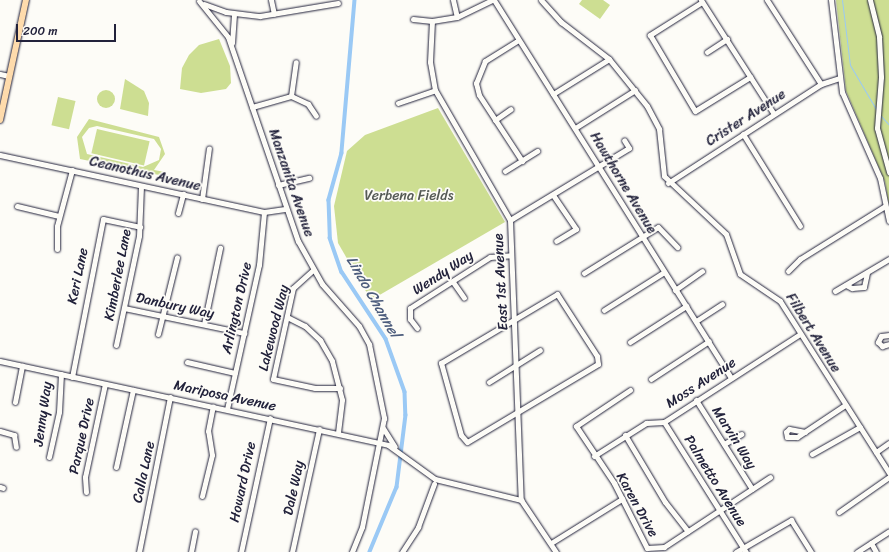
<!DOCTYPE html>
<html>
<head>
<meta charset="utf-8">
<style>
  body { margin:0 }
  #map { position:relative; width:889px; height:552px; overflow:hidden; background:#fdfcf7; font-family:Sriracha,sans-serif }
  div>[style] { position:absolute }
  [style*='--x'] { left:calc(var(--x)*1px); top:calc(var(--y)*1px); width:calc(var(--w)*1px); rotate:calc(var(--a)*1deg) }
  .green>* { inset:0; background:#cdde92; transform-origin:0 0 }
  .round { border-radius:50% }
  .stream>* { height:1px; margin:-0.5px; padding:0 0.5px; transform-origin:0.5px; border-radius:0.5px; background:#9ac9f5 }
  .canal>* { height:3.5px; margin:-1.75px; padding:0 1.75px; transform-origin:1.75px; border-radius:1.75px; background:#9ac9f5 }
  .roads { filter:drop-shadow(0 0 1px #22223b) drop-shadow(0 0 1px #22223b) }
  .minor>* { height:5px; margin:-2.5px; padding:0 2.5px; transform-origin:2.5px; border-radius:2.5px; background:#fdfcf7 }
  .major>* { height:6px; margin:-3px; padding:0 3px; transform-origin:3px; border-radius:3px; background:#fedbac }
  span { translate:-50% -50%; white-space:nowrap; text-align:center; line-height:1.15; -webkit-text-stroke:3.5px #fdfcf7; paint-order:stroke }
  .street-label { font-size:14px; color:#22223b }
  .park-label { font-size:14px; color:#555a55 }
  .water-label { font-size:15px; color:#4c5c7c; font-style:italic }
  .scale { position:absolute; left:16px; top:24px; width:100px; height:18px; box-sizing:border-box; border:2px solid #22223b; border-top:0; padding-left:5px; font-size:12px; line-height:14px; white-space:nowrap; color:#22223b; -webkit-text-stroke:3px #fdfcf7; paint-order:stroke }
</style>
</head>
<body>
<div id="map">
  <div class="green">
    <i style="clip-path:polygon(582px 0,603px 0,610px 5px,600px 19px,579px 4px)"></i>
    <i style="clip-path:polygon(836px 0,889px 0,889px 206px,885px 182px,846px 91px)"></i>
    <i style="clip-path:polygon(219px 39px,230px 66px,231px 83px,226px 89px,201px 93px,180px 89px,182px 68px,189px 55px,199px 45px)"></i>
    <i style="clip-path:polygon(125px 79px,144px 91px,149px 103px,148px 116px,120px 109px)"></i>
    <i class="round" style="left:97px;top:90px;width:18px;height:18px"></i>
    <i style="left:58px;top:97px;width:18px;height:29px;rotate:13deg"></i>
    <i style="clip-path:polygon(438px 108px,505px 222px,371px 300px,338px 243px,334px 206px,347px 151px,365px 135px)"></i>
    <i style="clip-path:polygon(evenodd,89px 119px,159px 137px,165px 154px,154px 170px,165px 172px,164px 176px,80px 159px,77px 137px,89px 119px,97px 126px,154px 139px,161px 149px,159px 160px,143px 167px,87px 154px,82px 137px,89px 128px,97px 126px)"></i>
    <i style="left:97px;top:129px;width:54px;height:25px;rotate:13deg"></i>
  </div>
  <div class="stream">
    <i style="--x:842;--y:0;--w:65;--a:83"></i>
    <i style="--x:850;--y:65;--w:51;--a:59.4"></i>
    <i style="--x:881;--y:116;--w:12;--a:48"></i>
  </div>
  <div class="canal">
    <i style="--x:355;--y:0;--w:154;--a:94.9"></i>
    <i style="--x:342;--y:153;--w:49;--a:105.5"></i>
    <i style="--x:329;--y:200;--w:38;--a:88"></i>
    <i style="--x:330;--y:238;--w:36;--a:71"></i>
    <i style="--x:342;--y:272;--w:80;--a:56.7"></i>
    <i style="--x:386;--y:339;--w:56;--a:70.3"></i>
    <i style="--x:405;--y:392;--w:23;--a:88"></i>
    <i style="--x:406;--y:415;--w:73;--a:97.1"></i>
    <i style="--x:397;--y:487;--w:70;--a:112.6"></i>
  </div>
  <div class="roads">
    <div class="minor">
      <i style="--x:271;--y:0;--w:14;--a:78"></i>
      <i style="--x:453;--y:0;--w:17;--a:77"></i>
      <i style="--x:494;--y:0;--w:446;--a:57.9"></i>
      <i style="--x:541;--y:0;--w:30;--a:48"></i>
      <i style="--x:561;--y:22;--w:61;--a:37.6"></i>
      <i style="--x:609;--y:59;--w:60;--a:51"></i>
      <i style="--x:647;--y:106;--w:26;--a:62"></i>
      <i style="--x:659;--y:129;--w:47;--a:83.9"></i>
      <i style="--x:664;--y:176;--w:85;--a:43.1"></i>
      <i style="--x:726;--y:234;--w:42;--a:70.7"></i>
      <i style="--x:740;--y:274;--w:48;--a:34"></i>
      <i style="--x:780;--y:301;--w:204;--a:57.6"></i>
      <i style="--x:701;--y:0;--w:135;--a:57.4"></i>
      <i style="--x:767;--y:0;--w:100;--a:57.3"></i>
      <i style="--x:831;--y:0;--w:93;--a:83.2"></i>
      <i style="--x:842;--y:92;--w:94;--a:66.2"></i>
      <i style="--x:880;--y:178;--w:44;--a:78.2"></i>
      <i style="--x:870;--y:0;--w:38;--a:76"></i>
      <i style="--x:879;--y:37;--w:40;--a:87.1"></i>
      <i style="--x:881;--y:77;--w:51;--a:94.5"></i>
      <i style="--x:877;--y:128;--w:46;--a:74.7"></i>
      <i style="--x:199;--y:1;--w:46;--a:51.1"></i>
      <i style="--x:228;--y:37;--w:216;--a:71.1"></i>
      <i style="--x:298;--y:241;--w:49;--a:60.8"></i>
      <i style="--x:322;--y:284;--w:56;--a:48.6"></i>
      <i style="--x:359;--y:326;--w:21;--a:61"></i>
      <i style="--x:369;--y:344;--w:76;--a:78.5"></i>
      <i style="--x:384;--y:418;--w:111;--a:101.4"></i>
      <i style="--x:362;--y:527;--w:27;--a:112"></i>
      <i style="--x:702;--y:2;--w:62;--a:147.6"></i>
      <i style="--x:650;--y:35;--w:88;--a:59.4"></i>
      <i style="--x:695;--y:111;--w:65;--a:-31.7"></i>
      <i style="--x:204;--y:4;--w:23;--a:20"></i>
      <i style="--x:226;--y:12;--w:34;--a:7"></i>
      <i style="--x:260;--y:16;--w:79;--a:-9.5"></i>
      <i style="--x:413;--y:19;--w:19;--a:6"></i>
      <i style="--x:432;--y:21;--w:25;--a:-9"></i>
      <i style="--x:457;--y:17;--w:39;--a:-26"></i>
      <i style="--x:432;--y:21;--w:41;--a:92.8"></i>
      <i style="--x:430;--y:62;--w:28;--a:80"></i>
      <i style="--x:435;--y:90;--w:150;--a:60"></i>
      <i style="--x:510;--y:220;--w:280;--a:87.8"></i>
      <i style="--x:521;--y:500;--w:63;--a:56.1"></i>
      <i style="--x:517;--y:41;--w:38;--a:148"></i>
      <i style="--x:485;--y:61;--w:24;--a:112"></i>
      <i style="--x:476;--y:83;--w:12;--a:76"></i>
      <i style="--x:479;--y:95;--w:79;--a:56.9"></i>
      <i style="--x:232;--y:43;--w:29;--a:-86"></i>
      <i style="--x:707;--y:52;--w:24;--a:-33"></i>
      <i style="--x:0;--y:74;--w:9;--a:13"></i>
      <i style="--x:553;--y:94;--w:66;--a:-32"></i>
      <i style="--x:291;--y:96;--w:34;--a:-82"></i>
      <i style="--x:398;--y:103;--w:39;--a:-19"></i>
      <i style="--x:252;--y:107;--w:41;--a:-15.8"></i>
      <i style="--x:291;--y:96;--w:19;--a:25"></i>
      <i style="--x:308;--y:104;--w:14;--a:56"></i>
      <i style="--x:495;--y:120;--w:19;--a:-35"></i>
      <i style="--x:575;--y:128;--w:71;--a:-32.3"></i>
      <i style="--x:743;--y:134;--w:108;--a:58.2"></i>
      <i style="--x:0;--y:155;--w:270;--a:12.2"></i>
      <i style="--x:264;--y:212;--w:21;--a:-8"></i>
      <i style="--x:505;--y:171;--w:38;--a:-32"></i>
      <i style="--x:668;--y:183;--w:182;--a:-32.9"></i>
      <i style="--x:821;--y:84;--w:19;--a:-18"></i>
      <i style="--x:278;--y:185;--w:32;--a:-13"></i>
      <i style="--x:553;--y:195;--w:41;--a:55.9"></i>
      <i style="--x:576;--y:229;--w:23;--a:149"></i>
      <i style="--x:202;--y:199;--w:51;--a:-82.2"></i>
      <i style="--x:17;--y:206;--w:43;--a:13.4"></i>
      <i style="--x:178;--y:213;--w:20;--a:-75"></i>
      <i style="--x:510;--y:220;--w:139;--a:-31.2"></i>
      <i style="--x:629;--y:148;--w:9;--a:-122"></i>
      <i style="--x:57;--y:249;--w:23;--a:-90"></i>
      <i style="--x:57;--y:226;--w:58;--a:-75"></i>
      <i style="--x:313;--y:270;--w:27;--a:138"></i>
      <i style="--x:293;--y:288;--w:93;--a:102.4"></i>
      <i style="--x:273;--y:379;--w:43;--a:12.1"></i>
      <i style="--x:315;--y:388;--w:25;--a:0"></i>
      <i style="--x:788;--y:271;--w:17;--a:-45"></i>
      <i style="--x:800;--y:259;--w:100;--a:-31.9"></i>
      <i style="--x:584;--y:273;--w:87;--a:-31.9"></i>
      <i style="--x:658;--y:227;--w:28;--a:46"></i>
      <i style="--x:453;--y:282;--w:19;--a:55"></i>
      <i style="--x:846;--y:285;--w:7;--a:27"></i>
      <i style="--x:852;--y:288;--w:12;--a:-5"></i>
      <i style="--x:864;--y:287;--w:14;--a:-78"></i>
      <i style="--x:675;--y:290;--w:33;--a:-35"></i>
      <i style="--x:835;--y:291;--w:63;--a:-30.7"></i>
      <i style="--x:557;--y:294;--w:74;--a:57.2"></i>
      <i style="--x:597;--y:356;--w:8;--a:83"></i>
      <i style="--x:598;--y:364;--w:152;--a:149.2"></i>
      <i style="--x:467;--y:442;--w:9;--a:-131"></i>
      <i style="--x:461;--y:435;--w:75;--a:-105.5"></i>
      <i style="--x:441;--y:363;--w:135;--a:-30.7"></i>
      <i style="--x:124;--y:308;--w:123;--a:11.8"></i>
      <i style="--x:604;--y:310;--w:71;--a:-32.3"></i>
      <i style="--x:287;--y:317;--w:20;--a:27"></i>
      <i style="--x:305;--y:326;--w:21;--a:43"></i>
      <i style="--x:320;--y:340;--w:24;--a:60"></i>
      <i style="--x:332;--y:361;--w:40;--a:75.6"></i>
      <i style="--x:342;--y:400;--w:33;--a:97"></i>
      <i style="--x:696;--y:321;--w:31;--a:-33"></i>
      <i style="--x:204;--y:324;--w:78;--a:-78.1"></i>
      <i style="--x:417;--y:328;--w:11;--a:-128"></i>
      <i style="--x:410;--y:319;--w:11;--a:-90"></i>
      <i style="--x:410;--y:308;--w:95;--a:-32.5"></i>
      <i style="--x:490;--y:257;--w:21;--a:-5"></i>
      <i style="--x:158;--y:334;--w:79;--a:-76.1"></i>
      <i style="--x:889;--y:335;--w:8;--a:173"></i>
      <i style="--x:881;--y:336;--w:7;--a:117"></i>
      <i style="--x:878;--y:342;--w:6;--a:45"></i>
      <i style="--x:882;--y:346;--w:7;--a:-16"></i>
      <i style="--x:630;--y:342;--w:67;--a:-32.7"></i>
      <i style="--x:116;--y:345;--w:111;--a:-78.1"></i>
      <i style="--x:139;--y:236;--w:50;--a:-87.7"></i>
      <i style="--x:0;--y:361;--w:397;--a:12.2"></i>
      <i style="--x:388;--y:445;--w:58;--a:35.9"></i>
      <i style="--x:435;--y:479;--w:89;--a:13.7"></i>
      <i style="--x:187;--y:362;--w:49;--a:12.9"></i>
      <i style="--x:72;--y:377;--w:161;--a:-78.9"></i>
      <i style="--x:103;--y:219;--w:38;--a:12"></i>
      <i style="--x:651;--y:379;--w:69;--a:-33.2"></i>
      <i style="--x:489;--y:382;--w:60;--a:-32.1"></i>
      <i style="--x:630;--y:390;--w:65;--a:146.3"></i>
      <i style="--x:576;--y:426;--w:69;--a:56.3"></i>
      <i style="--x:614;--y:483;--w:73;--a:63.1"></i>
      <i style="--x:647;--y:548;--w:17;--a:-3"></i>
      <i style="--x:664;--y:547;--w:127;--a:-33.4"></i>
      <i style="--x:696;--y:400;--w:105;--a:57.8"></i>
      <i style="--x:15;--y:402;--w:37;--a:-79"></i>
      <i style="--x:227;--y:409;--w:148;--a:-77.5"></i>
      <i style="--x:259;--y:265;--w:53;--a:-84.6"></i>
      <i style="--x:664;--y:422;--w:154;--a:57.8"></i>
      <i style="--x:383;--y:428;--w:22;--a:58"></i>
      <i style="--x:0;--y:431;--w:15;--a:16"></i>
      <i style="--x:14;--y:435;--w:12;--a:81"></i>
      <i style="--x:805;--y:432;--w:16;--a:-169"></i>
      <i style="--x:789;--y:429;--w:4;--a:135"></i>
      <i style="--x:786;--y:432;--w:5;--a:79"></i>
      <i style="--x:787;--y:437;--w:10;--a:0"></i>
      <i style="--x:797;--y:437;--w:58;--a:-33.7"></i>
      <i style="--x:625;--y:435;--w:78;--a:59.2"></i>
      <i style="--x:665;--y:502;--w:37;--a:52"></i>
      <i style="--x:724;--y:444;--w:20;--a:-30"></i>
      <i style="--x:876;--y:452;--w:16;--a:-35"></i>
      <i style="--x:812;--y:454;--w:55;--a:-29.4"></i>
      <i style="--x:594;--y:456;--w:62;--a:-32.4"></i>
      <i style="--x:646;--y:423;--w:18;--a:-3"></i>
      <i style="--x:664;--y:422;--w:162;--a:-32.9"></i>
      <i style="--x:49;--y:457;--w:46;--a:-77.5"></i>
      <i style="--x:59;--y:412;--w:38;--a:-87"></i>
      <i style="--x:116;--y:467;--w:79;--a:-77.6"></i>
      <i style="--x:0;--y:487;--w:3;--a:18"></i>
      <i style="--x:86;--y:492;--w:15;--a:-94"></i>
      <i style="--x:85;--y:477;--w:95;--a:-77.9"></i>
      <i style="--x:202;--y:496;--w:42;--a:-76.3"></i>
      <i style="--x:212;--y:455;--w:24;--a:-99"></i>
      <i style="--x:208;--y:431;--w:25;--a:-79"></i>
      <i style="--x:839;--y:512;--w:61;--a:-35"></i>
      <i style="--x:551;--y:543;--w:84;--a:-31.8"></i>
      <i style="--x:871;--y:543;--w:10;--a:61"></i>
      <i style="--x:139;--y:552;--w:158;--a:-78.7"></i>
      <i style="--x:191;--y:552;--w:21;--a:-79"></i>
      <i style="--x:241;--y:552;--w:137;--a:-77.8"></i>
      <i style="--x:292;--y:552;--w:126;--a:-77.6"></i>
      <i style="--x:402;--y:552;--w:30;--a:-57"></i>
      <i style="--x:418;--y:527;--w:46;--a:-69.6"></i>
      <i style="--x:736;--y:552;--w:64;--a:-30.2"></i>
      <i style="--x:791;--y:520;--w:38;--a:58"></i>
      <i style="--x:857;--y:552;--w:38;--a:-33"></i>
    </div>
    <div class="major">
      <i style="--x:0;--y:120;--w:123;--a:-77.8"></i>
    </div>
  </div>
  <div class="street-label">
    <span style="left:746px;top:118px;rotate:-33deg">Crister Avenue</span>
    <span style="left:145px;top:174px;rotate:13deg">Ceanothus Avenue</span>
    <span style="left:291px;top:183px;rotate:71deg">Manzanita Avenue</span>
    <span style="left:623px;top:183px;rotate:59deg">Hawthorne Avenue</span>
    <span style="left:443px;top:273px;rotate:-33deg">Wendy Way</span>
    <span style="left:118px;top:275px;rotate:-79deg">Kimberlee Lane</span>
    <span style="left:78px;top:276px;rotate:-78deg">Keri Lane</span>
    <span style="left:501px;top:282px;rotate:-93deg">East 1st Avenue</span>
    <span style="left:175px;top:306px;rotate:12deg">Danbury Way</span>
    <span style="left:237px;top:308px;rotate:-77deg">Arlington Drive</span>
    <span style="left:274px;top:328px;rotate:-76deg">Lakewood Way</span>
    <span style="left:813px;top:333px;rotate:58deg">Filbert Avenue</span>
    <span style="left:701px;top:383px;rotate:-33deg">Moss Avenue</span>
    <span style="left:225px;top:396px;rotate:12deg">Mariposa Avenue</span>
    <span style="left:43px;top:414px;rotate:-82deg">Jenny Way</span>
    <span style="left:82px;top:436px;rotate:-78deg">Parque Drive</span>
    <span style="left:734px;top:438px;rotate:58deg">Marvin Way</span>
    <span style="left:144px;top:472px;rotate:-78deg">Calla Lane</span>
    <span style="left:715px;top:481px;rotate:58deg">Palmetto Avenue</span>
    <span style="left:243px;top:482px;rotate:-78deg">Howard Drive</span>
    <span style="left:294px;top:488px;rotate:-78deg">Dale Way</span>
    <span style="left:637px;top:505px;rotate:61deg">Karen Drive</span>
  </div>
  <div class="park-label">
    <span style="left:409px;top:196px">Verbena Fields</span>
  </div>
  <div class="water-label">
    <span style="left:373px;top:297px;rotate:60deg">Lindo Channel</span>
  </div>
  <div class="scale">200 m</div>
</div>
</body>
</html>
